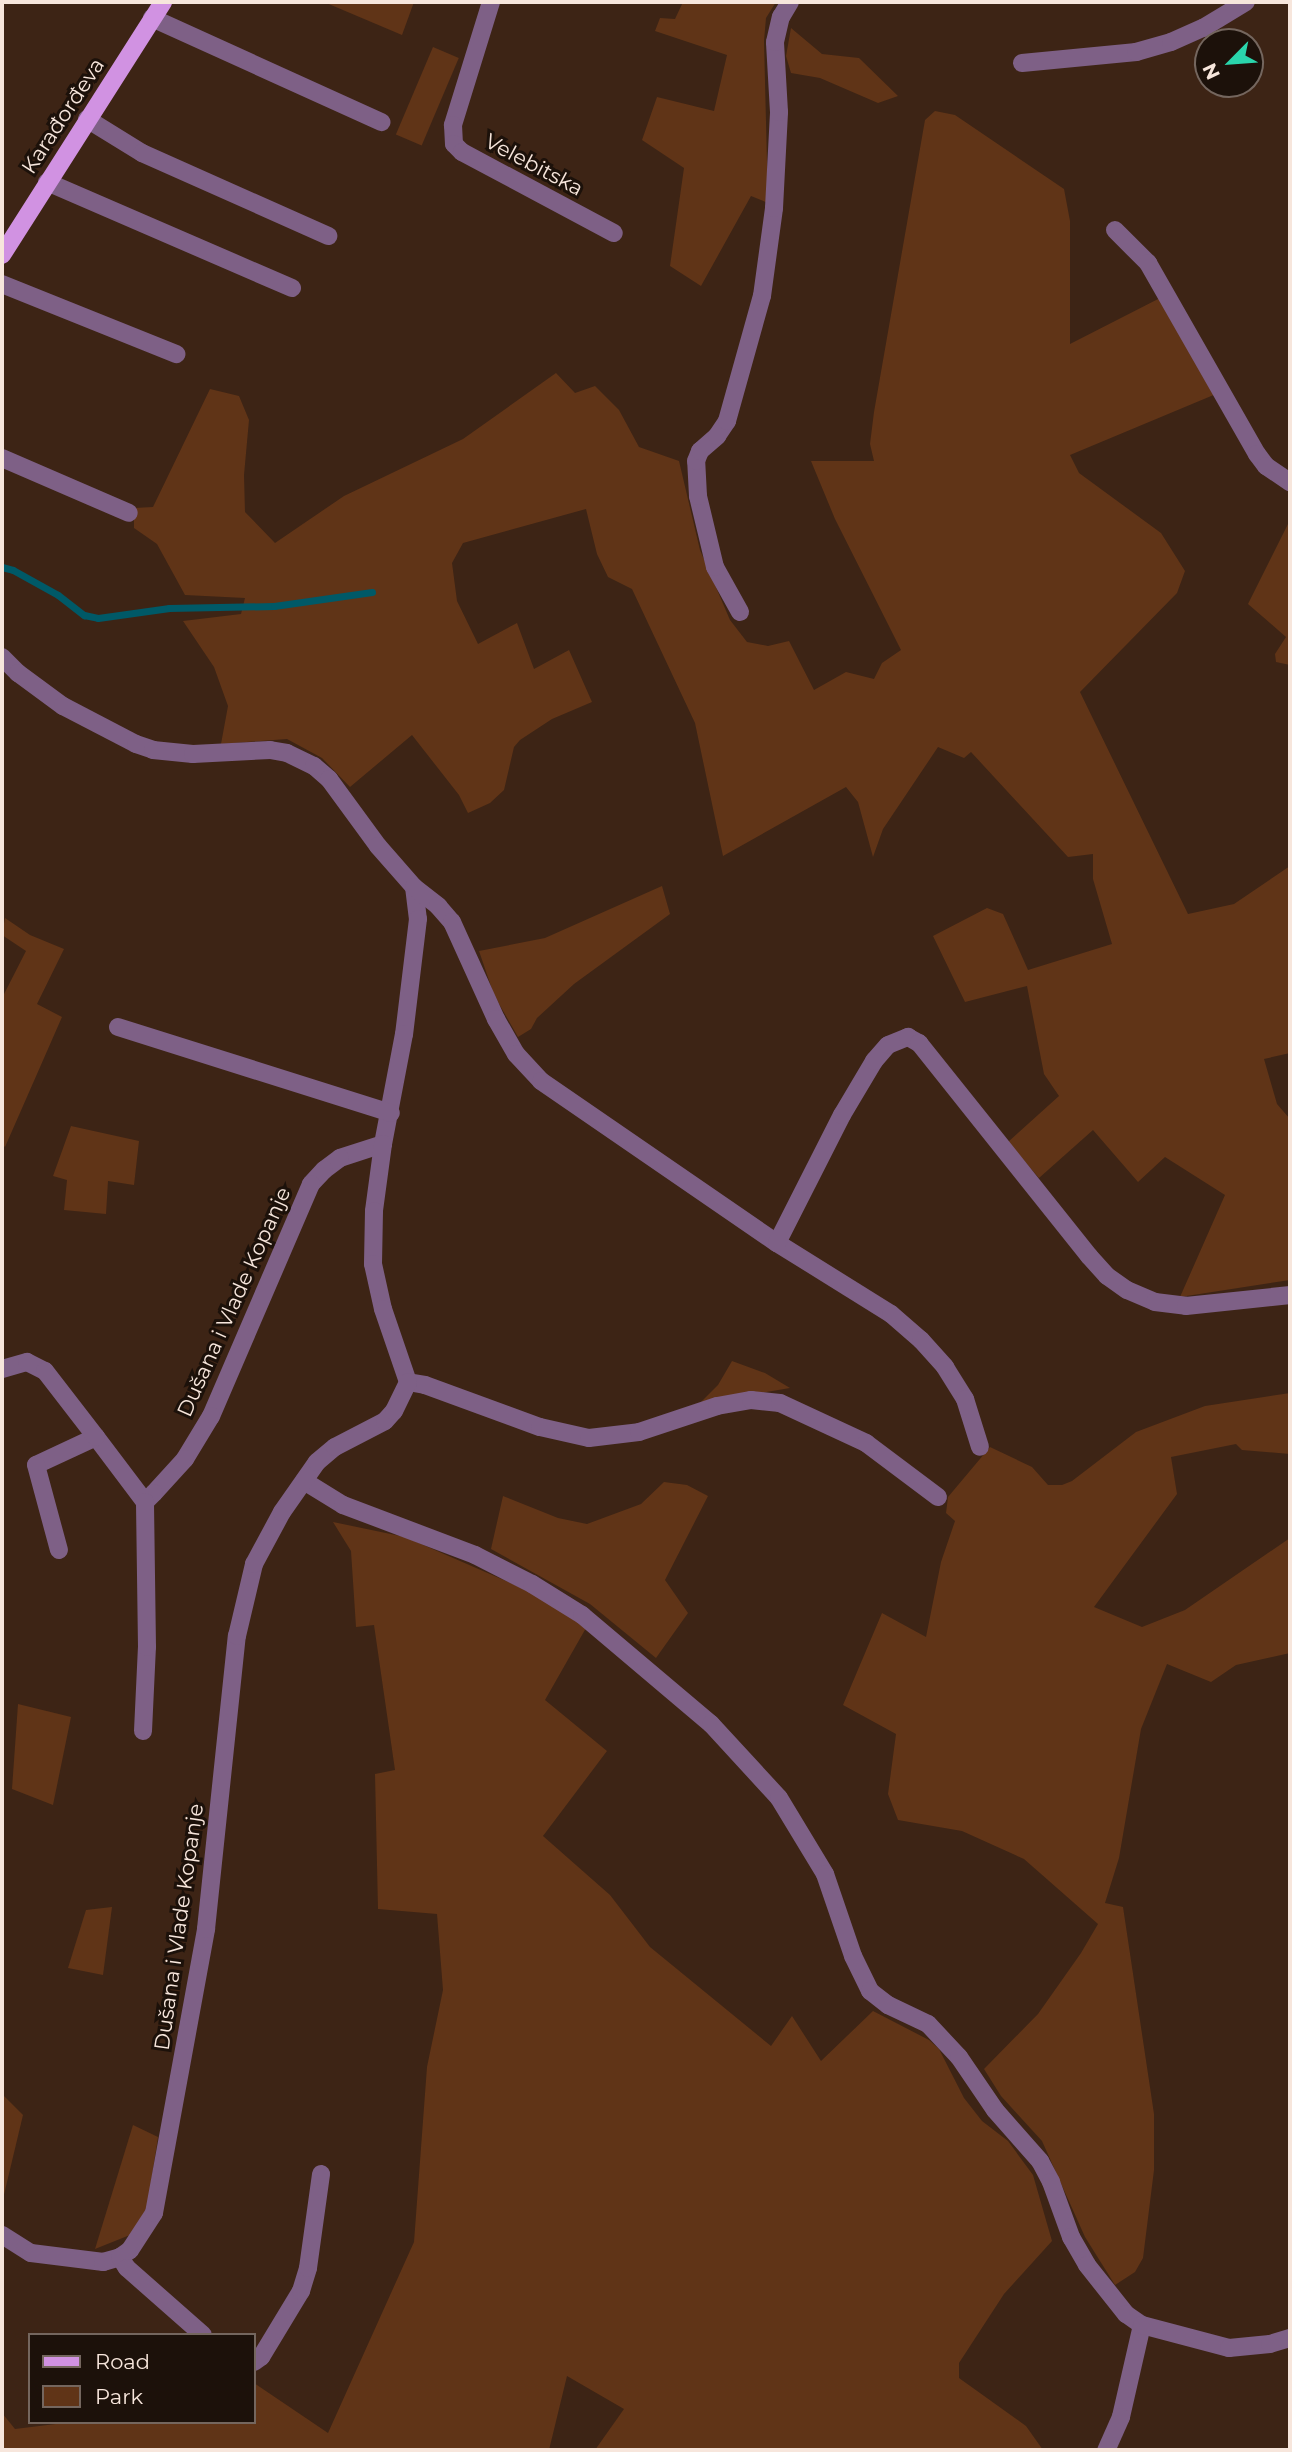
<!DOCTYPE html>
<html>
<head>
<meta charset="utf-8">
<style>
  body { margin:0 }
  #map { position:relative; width:1292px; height:2452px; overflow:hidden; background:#3d2415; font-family:Montserrat,sans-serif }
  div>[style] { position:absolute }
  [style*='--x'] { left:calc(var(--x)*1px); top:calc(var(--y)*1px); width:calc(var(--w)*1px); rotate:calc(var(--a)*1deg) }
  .green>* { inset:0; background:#603417; transform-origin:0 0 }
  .stream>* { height:7px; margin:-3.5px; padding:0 3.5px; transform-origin:3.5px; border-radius:3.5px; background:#005967 }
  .minor>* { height:18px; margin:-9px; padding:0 9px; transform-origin:9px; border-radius:9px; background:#7e6086 }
  .primary>* { height:18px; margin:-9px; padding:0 9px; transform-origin:9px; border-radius:9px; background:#d192e2 }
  span { translate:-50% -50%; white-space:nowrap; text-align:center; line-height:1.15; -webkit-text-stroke:6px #1c110a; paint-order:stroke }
  .street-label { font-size:21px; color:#f7e6dc }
  .frame { position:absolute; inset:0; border:4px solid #f7e6dc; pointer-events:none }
  .legend { position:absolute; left:28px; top:2333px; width:228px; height:91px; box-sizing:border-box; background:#1c110a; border:2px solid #74665e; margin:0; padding:9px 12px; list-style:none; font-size:21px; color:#f7e6dc }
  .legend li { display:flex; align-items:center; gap:14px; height:35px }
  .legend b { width:35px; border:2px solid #74665e }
  .north { position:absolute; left:1194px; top:28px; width:70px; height:70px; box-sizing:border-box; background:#1c110a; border:2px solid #74665e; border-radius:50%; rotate:245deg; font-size:19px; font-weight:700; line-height:28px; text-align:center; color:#f7e6dc }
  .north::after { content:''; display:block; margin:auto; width:24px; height:32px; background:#2ad5ac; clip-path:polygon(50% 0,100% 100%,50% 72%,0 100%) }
</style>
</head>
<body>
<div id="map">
  <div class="green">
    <i style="clip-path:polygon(324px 2px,414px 2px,402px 35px)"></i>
    <i style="clip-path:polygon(683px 2px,776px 2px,766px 18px,764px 41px,768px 203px,751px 196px,701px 286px,670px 266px,684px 168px,642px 140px,657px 97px,714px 111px,727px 55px,655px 31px,660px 18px,675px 19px)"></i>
    <i style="clip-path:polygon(791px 28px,822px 54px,859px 58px,898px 96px,878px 103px,820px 78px,791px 73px,786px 56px)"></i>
    <i style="left:433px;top:47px;width:28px;height:95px;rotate:23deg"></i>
    <i style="clip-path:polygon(935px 111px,955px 115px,1064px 189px,1070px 221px,1070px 344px,1162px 297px,1216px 394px,1070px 455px,1079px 473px,1161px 533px,1185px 571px,1177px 593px,1080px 692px,1188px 914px,1234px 904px,1290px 866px,1290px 1053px,1264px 1059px,1277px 1104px,1290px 1119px,1290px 1280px,1180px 1297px,1225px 1195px,1165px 1157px,1138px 1182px,1093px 1130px,1039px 1178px,1008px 1142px,1059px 1096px,1044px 1074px,1027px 986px,965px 1002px,933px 936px,987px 908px,1003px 914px,1028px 970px,1112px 944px,1093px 879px,1093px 854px,1068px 857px,971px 752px,964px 758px,938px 747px,883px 829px,873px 857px,858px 802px,846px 787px,723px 856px,695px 723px,632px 589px,608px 577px,597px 554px,586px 509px,463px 543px,452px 563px,457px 601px,478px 644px,517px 623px,534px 669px,569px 650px,592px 702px,552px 719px,520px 740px,514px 747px,504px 790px,490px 803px,468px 813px,459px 795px,412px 735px,350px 787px,322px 758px,287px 739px,221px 744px,228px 706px,214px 667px,183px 621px,241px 614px,245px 598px,185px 595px,157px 544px,134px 528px,134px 508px,153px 507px,210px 389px,239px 396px,249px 420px,244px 475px,245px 512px,275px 543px,344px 496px,463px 439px,556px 373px,575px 393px,595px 386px,619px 410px,639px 447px,679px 461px,700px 550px,730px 620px,747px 642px,768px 646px,789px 641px,814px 690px,846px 672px,874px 679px,882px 663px,901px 650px,835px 519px,811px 461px,874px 461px,870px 444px,874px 412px,925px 120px)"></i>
    <i style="clip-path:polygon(1290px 520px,1290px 665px,1276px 662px,1275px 654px,1286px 637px,1248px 604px)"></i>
    <i style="clip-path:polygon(662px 886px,670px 914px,574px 984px,537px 1018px,531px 1029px,518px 1037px,494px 995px,479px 951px,545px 938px)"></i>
    <i style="clip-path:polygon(5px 918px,30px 935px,64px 949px,37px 1004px,62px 1017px,5px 1147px,2px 1144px,2px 998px,26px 951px,2px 935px)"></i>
    <i style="clip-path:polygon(71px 1126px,139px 1141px,134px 1185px,108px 1181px,106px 1214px,64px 1210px,67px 1180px,53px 1176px)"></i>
    <i style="clip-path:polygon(732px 1361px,765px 1373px,790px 1388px,700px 1403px,718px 1385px)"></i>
    <i style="clip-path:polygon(1290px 1393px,1290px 1454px,1242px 1450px,1236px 1444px,1171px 1457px,1177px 1494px,1094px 1607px,1142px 1627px,1185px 1610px,1290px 1538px,1290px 1653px,1236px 1665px,1211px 1682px,1167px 1664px,1141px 1729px,1119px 1858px,1105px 1903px,1123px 1907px,1154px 2114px,1154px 2170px,1143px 2258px,1135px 2272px,1115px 2285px,1085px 2237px,1042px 2141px,1001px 2096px,984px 2069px,1038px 2014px,1081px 1953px,1098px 1924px,1024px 1859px,962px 1831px,898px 1820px,888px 1794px,896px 1734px,843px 1705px,882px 1613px,926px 1637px,941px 1562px,955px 1521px,946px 1513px,948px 1497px,990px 1447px,1032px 1467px,1048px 1485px,1062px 1485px,1072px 1481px,1136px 1432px,1205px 1406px)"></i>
    <i style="clip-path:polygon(664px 1482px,687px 1485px,708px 1496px,665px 1580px,688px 1613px,656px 1658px,590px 1604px,491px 1549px,503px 1496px,558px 1518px,587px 1524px,641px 1504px)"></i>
    <i style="clip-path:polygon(333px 1522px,405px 1537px,538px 1595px,586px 1628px,545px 1700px,607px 1751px,543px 1836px,610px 1895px,650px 1947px,771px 2046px,792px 2016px,821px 2061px,873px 2011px,929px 2040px,939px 2049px,964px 2098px,982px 2121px,1008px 2141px,1033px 2175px,1052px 2241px,1004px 2294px,959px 2363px,959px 2378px,1026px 2426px,1043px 2450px,595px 2450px,624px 2409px,567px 2376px,549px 2450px,2px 2450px,2px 2413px,15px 2429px,72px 2422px,254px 2422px,254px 2383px,328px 2433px,414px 2242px,427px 2067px,443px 1990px,437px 1914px,378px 1909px,375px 1774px,395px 1770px,374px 1625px,356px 1627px,351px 1551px)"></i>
    <i style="clip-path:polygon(18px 1704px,71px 1717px,53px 1805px,12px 1789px)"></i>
    <i style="clip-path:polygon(112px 1907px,103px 1975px,68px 1968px,86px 1910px)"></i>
    <i style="clip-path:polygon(2px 2094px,23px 2115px,2px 2203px)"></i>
    <i style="clip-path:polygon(133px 2125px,158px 2137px,147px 2208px,130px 2235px,95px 2249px)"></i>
  </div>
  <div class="stream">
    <i style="--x:2;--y:567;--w:11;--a:15"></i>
    <i style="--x:13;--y:570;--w:51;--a:29.1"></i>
    <i style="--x:58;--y:595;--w:33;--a:38"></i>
    <i style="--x:84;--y:615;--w:14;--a:12"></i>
    <i style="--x:98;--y:618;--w:72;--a:-8"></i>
    <i style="--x:169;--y:608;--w:105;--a:-1.1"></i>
    <i style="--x:274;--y:606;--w:99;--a:-8.1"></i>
  </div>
  <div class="minor">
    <i style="--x:491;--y:2;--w:129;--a:107.2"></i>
    <i style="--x:453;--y:125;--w:19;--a:87"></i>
    <i style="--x:454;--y:144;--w:11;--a:45"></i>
    <i style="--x:462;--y:152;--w:172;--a:28.1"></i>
    <i style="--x:152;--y:18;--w:252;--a:24.4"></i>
    <i style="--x:1022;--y:63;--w:115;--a:-5.5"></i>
    <i style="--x:1136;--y:52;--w:36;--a:-16"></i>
    <i style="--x:1171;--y:42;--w:35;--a:-24"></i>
    <i style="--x:1203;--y:28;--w:50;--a:-31.2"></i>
    <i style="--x:87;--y:119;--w:65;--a:31.7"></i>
    <i style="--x:142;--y:153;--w:204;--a:24"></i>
    <i style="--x:47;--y:182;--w:267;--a:23.4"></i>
    <i style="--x:1115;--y:230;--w:47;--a:45"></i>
    <i style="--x:1148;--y:263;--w:220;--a:60.3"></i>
    <i style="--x:1257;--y:454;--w:15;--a:53"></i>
    <i style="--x:1266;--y:466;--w:29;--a:34"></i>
    <i style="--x:2;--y:284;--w:188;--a:21.9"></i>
    <i style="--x:2;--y:458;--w:138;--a:23.4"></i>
    <i style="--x:740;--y:612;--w:51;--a:-119.1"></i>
    <i style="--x:715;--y:567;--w:73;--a:-103.5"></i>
    <i style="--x:698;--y:496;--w:35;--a:-93"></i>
    <i style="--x:696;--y:461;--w:11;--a:-68"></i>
    <i style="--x:700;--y:451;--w:23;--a:-41"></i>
    <i style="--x:717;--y:436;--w:18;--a:-56"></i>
    <i style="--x:727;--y:421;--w:130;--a:-74.4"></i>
    <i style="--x:762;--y:296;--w:89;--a:-82.2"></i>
    <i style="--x:774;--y:208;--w:96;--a:-87"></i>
    <i style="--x:779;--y:112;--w:70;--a:-93.3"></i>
    <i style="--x:775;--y:42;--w:26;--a:-77"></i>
    <i style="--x:781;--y:17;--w:17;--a:-59"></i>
    <i style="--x:2;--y:657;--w:23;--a:45"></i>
    <i style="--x:18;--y:673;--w:56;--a:36.3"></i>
    <i style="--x:63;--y:706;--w:82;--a:27.5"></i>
    <i style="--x:136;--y:744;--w:18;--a:19"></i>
    <i style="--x:153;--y:750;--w:40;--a:5.7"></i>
    <i style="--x:193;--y:754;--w:77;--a:-3"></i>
    <i style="--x:270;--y:750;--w:17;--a:10"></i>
    <i style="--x:287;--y:753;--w:30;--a:26"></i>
    <i style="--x:314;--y:766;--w:20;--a:41"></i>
    <i style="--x:329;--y:779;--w:83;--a:53.8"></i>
    <i style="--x:378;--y:846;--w:55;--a:48.7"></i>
    <i style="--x:414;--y:887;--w:32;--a:83"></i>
    <i style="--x:418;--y:919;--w:116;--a:96.9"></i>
    <i style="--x:404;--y:1034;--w:112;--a:100.8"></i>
    <i style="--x:383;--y:1144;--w:45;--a:162"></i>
    <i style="--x:340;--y:1158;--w:20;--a:143"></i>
    <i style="--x:324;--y:1170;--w:19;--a:133"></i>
    <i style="--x:311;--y:1184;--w:253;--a:113.3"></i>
    <i style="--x:211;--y:1416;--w:50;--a:121.2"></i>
    <i style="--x:185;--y:1459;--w:46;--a:132.4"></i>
    <i style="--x:154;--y:1493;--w:13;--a:135"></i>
    <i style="--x:145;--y:1502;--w:81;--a:-127"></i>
    <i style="--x:96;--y:1437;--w:66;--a:155"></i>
    <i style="--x:36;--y:1465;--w:88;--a:74.9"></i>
    <i style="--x:414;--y:887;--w:31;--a:38"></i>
    <i style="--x:438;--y:906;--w:21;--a:49"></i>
    <i style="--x:452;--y:922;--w:107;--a:65.6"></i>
    <i style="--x:496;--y:1019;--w:40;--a:60.3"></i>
    <i style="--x:516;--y:1054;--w:37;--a:47"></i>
    <i style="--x:541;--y:1081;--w:286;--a:34.5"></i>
    <i style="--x:777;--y:1243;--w:134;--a:31.9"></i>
    <i style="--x:891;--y:1314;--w:40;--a:41"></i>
    <i style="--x:921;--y:1340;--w:36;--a:48"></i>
    <i style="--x:945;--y:1367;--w:38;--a:58"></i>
    <i style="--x:965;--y:1399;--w:50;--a:72.6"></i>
    <i style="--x:118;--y:1027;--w:286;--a:17.5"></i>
    <i style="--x:383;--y:1144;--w:68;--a:97.7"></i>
    <i style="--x:374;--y:1211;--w:53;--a:91.1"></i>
    <i style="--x:373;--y:1264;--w:46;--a:77.5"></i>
    <i style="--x:383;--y:1309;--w:77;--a:71.1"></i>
    <i style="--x:408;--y:1382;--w:17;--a:10"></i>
    <i style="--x:425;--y:1385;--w:122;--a:20.1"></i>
    <i style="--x:540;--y:1427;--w:50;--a:12.7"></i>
    <i style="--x:589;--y:1438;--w:50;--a:-6.8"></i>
    <i style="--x:639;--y:1432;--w:82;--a:-18.4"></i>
    <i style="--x:717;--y:1406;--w:35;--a:-10"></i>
    <i style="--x:751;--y:1400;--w:29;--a:6"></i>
    <i style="--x:780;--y:1403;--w:95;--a:24.9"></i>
    <i style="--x:866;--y:1443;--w:90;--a:36.9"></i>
    <i style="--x:777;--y:1243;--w:144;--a:-63.1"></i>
    <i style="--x:842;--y:1115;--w:63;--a:-59.3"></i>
    <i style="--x:874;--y:1061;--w:21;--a:-49"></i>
    <i style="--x:888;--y:1045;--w:22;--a:-22"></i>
    <i style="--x:908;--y:1037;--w:13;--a:29"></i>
    <i style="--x:919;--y:1043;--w:273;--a:51.4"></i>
    <i style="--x:1089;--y:1256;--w:27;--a:48"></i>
    <i style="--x:1107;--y:1276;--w:24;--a:35"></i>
    <i style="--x:1127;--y:1290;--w:30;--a:23"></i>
    <i style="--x:1155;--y:1302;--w:31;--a:7"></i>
    <i style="--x:1186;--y:1306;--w:105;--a:-6"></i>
    <i style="--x:2;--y:1369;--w:26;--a:-16"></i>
    <i style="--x:27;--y:1362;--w:20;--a:27"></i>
    <i style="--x:45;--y:1371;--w:83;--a:52.3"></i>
    <i style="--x:304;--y:1481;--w:46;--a:31.6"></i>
    <i style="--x:343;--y:1505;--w:141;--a:20.7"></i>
    <i style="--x:475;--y:1555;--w:64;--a:27"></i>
    <i style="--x:532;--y:1584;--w:59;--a:31.8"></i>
    <i style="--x:582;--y:1615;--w:169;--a:40.2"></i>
    <i style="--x:711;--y:1724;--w:100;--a:47.4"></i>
    <i style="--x:779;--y:1798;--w:89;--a:58.8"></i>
    <i style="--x:825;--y:1874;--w:87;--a:71.1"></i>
    <i style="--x:853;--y:1956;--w:39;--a:64"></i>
    <i style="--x:870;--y:1991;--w:23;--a:38"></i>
    <i style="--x:888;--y:2005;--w:44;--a:25.4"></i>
    <i style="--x:928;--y:2024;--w:45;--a:46.8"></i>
    <i style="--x:959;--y:2057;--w:64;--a:55.8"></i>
    <i style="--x:995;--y:2110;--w:68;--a:48.6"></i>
    <i style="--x:1040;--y:2161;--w:24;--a:62"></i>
    <i style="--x:1051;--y:2182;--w:59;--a:70"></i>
    <i style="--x:1071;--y:2237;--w:32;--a:60"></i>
    <i style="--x:1087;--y:2265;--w:63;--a:51.5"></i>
    <i style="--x:1126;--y:2314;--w:19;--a:35"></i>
    <i style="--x:1142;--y:2325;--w:94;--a:102.9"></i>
    <i style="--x:1121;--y:2417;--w:36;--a:114"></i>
    <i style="--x:143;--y:1731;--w:84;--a:-87.3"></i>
    <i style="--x:147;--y:1647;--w:145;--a:-90.8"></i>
    <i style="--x:2;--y:2235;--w:34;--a:32"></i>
    <i style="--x:31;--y:2253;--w:73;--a:7.1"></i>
    <i style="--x:103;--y:2262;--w:18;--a:-16"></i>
    <i style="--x:120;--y:2257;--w:12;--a:-35"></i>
    <i style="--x:130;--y:2250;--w:44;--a:-57"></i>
    <i style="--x:154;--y:2213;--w:289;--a:-79.6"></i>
    <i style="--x:206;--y:1929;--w:295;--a:-84"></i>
    <i style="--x:237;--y:1636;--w:74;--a:-76.7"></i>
    <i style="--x:254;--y:1564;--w:59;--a:-61.7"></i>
    <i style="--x:282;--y:1512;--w:61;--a:-55"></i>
    <i style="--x:317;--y:1462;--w:23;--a:-40"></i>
    <i style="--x:335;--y:1447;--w:56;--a:-27.5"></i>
    <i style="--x:385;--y:1421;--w:13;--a:-48"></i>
    <i style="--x:394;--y:1411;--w:32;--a:-64"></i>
    <i style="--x:120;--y:2257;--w:13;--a:58"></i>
    <i style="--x:127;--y:2268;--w:101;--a:41.4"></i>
    <i style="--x:1142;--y:2325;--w:90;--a:14.8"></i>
    <i style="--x:1229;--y:2348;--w:41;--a:-5.6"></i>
    <i style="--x:1270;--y:2344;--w:21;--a:-17"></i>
    <i style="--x:254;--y:2362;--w:9;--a:-36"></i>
    <i style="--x:261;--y:2357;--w:77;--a:-58.8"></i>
    <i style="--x:301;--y:2291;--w:24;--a:-73"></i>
    <i style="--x:308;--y:2268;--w:95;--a:-82.1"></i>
  </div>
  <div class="primary">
    <i style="--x:2;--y:255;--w:300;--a:-57.5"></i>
  </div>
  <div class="street-label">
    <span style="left:63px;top:116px;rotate:-57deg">Karađorđeva</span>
    <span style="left:534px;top:165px;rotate:28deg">Velebitska</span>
    <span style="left:234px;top:1302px;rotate:-66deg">Dušana i Vlade Kopanje</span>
    <span style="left:179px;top:1927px;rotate:-82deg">Dušana i Vlade Kopanje</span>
  </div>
  <div class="frame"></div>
  <ul class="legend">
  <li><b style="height:9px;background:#d192e2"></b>Road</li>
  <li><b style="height:19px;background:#603417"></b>Park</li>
  </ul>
  <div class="north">N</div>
</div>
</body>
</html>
